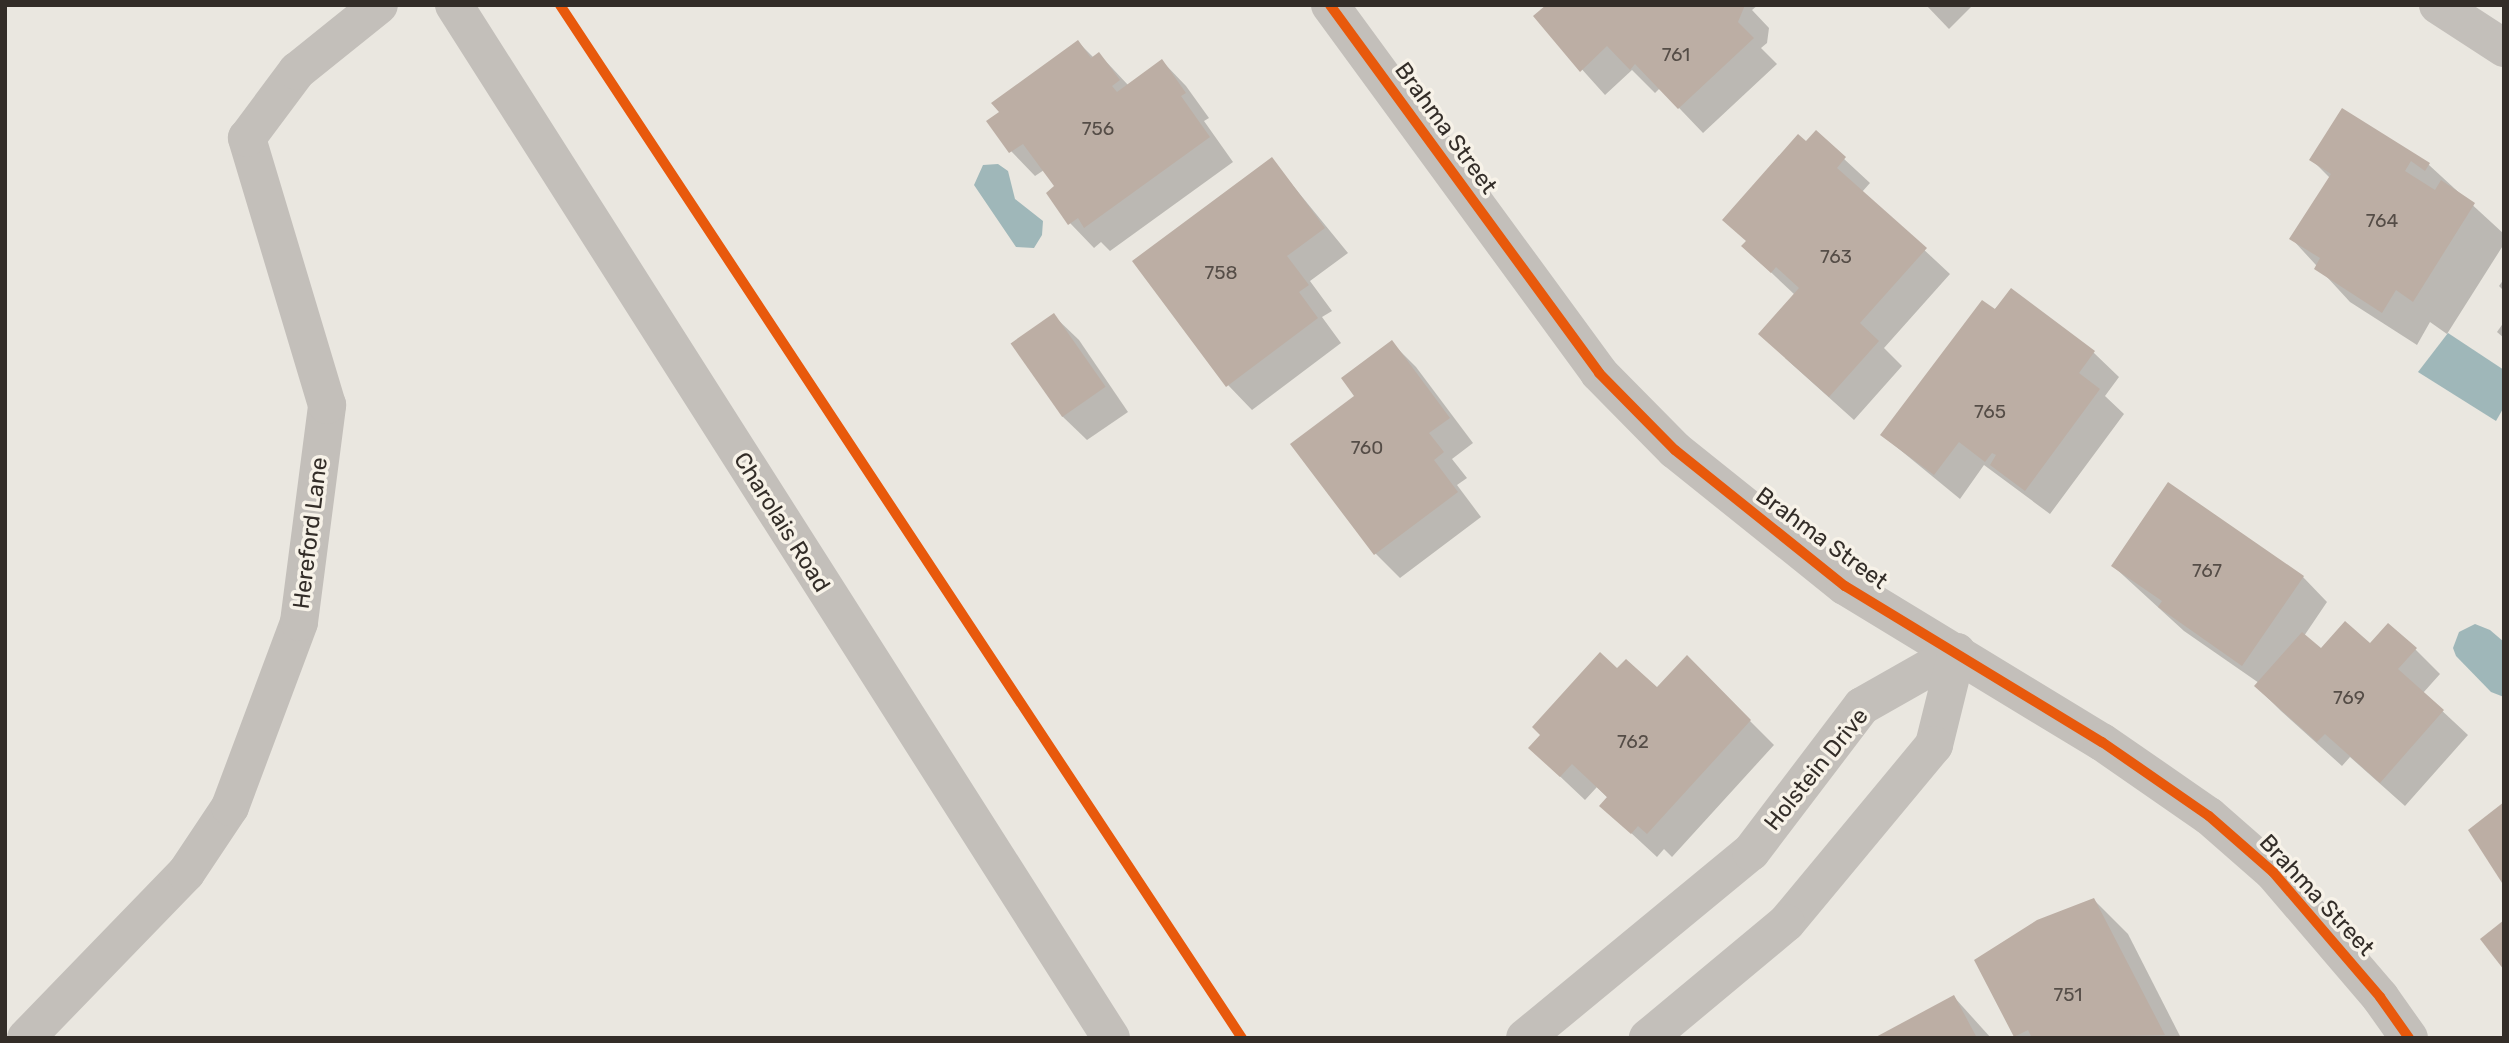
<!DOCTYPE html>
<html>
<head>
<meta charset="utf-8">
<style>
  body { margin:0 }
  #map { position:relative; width:2509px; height:1043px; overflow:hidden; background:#eae7e0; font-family:Rubik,sans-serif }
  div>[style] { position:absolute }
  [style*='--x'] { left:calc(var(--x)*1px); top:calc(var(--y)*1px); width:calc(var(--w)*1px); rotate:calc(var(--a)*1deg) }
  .water>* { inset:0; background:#9fb7b9 }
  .shadow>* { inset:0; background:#0003 }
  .building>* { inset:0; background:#bcaea4; transform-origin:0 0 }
  .minor>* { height:38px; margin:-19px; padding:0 19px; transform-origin:19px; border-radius:19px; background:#c3bfba }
  .tertiary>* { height:38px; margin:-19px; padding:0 19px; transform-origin:19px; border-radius:19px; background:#c3bfba }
  .cycleway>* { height:10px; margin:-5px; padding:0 5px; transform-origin:5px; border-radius:5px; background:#e8590c }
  span { translate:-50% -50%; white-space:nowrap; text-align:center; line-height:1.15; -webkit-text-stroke:7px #f7f2e8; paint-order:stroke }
  .number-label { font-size:19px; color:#554d47 }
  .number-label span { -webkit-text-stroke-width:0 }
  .street-label { font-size:23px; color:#332d28 }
  .frame { position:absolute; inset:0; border:7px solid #332d28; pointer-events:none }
</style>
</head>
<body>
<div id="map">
  <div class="water">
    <i style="clip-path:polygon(998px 164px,1008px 171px,1015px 199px,1043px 221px,1042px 235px,1034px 248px,1016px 247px,974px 185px,983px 165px)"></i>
    <i style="clip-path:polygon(2448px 333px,2504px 370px,2504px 407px,2496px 421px,2418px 372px)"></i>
    <i style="clip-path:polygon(2475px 624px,2490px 630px,2504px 642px,2504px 697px,2491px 692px,2456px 656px,2453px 648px,2459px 632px)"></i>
  </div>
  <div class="shadow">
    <i style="clip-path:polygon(1549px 5px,1758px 5px,1752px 10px,1769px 28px,1767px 43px,1761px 48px,1777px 64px,1703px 133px,1660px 88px,1655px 93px,1632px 70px,1605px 95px,1535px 17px)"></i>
    <i style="clip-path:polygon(1926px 5px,1973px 5px,1949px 29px)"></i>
    <i style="clip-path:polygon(1078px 42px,1094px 58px,1099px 54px,1128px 85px,1162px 61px,1186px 86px,1209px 118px,1204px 121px,1233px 162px,1110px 251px,1101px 242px,1094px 248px,1070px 223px,1057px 187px,1044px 170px,1035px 176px,1011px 151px,1001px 112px)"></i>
    <i style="clip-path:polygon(2343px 110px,2429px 165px,2504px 234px,2504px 244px,2447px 334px,2430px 322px,2417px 345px,2350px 302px,2292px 239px,2330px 178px,2312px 160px)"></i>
    <i style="clip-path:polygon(1816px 133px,1870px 183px,1862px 192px,1950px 274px,1884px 348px,1902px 366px,1854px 420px,1785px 358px,1795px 295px,1743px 246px)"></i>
    <i style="clip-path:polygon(1272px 160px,1348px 253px,1310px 281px,1332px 311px,1322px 317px,1341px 343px,1252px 410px,1228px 385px)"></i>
    <i style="clip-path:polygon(2504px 279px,2504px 291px,2499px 286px)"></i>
    <i style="clip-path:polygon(2011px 291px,2094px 353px,2119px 377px,2105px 396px,2124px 414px,2050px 514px,1984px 465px,1960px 499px,1882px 435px)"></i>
    <i style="clip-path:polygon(1054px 316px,1079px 340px,1128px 412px,1087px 440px,1062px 416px)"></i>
    <i style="clip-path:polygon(2504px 322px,2504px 338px,2497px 332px)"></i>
    <i style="clip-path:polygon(1391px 342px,1416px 367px,1473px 443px,1452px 459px,1467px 478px,1457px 485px,1481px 517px,1400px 578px,1376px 554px,1292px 445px,1356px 396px)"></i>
    <i style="clip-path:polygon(2113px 566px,2303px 577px,2327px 602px,2304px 636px,2321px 651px,2370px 645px,2415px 649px,2440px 674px,2423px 693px,2468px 735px,2405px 806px,2350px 757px,2342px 766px,2281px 711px,2256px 686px,2259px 683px,2184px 631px)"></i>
    <i style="clip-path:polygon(1687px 658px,1774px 745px,1672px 857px,1664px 849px,1657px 857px,1602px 806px,1608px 798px,1597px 787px,1585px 800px,1530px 748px,1617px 670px,1658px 689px)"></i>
    <i style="clip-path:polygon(2094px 900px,2128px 934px,2181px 1038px,2016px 1036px)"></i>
    <i style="clip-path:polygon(1954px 997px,1991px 1038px,1878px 1038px)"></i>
  </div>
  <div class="building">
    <i style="clip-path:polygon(1546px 5px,1745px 5px,1738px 22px,1754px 38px,1678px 109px,1635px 64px,1630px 70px,1607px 46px,1580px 72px,1533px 16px)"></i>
    <i style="clip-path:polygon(1078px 40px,1091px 58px,1099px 52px,1120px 80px,1112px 86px,1117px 92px,1162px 59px,1186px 93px,1181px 96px,1210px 137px,1084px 228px,1078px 218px,1068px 225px,1046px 193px,1054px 186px,1023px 144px,1009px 153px,986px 121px,999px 112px,991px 103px)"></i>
    <i style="clip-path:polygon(2342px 108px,2430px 163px,2425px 171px,2411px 161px,2405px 171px,2435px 190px,2441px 180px,2475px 203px,2413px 302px,2396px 290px,2382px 313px,2314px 269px,2320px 258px,2289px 239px,2331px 174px,2309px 160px)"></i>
    <i style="clip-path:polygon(1816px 130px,1846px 157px,1837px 168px,1927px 248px,1860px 323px,1879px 341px,1829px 397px,1758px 334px,1799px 288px,1776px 267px,1771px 273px,1741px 246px,1746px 241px,1722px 220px,1798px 134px,1806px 141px)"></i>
    <i style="clip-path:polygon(1272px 157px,1325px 228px,1287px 256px,1309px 285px,1299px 292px,1318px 318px,1226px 387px,1132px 261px)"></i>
    <i style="clip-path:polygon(2011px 288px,2095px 351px,2079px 373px,2100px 389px,2025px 491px,1990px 465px,1996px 455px,1992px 453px,1985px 462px,1959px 442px,1934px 475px,1880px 435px,1982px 300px,1995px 309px)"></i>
    <i style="left:1054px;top:313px;width:90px;height:53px;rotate:55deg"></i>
    <i style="clip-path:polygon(1392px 340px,1450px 418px,1429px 433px,1444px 452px,1434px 460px,1458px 492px,1374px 555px,1290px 444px,1354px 396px,1341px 378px)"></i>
    <i style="clip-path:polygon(2168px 482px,2304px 576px,2242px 666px,2158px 607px,2162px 601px,2111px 566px)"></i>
    <i style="clip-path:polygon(2345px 621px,2370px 643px,2388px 623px,2417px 648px,2398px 669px,2444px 710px,2380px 783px,2325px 734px,2317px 742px,2254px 686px,2302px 632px,2321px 648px)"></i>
    <i style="clip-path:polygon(1600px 652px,1617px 668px,1626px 659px,1657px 687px,1687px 655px,1751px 720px,1647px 834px,1638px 826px,1631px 834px,1599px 806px,1607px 797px,1572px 764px,1560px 777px,1528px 748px,1540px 735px,1532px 727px)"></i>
    <i style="clip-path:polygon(2504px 802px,2504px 886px,2468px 830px)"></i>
    <i style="clip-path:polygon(2094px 898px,2165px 1035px,2032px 1038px,2028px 1030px,2014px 1037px,1974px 960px,2037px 920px)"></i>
    <i style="clip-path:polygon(2504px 920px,2504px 970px,2480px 939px)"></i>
    <i style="clip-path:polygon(1954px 995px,1977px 1038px,1874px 1038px)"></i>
  </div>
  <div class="minor">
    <i style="--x:1330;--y:5;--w:456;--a:53.8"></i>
    <i style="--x:1599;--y:373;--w:108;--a:45.4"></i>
    <i style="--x:1675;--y:450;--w:218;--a:38.7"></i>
    <i style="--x:1845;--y:586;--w:301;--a:31.3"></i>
    <i style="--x:2102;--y:742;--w:130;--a:34.7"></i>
    <i style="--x:2209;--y:816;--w:85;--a:41.2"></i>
    <i style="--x:2273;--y:872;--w:165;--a:49.4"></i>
    <i style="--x:2380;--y:997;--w:50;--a:54.7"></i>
    <i style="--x:2438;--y:5;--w:79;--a:33.1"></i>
    <i style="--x:26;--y:1038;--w:230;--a:-45.9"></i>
    <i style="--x:186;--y:873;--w:79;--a:-56.3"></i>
    <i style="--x:230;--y:807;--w:197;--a:-69.5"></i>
    <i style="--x:299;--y:622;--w:219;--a:-82.6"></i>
    <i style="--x:327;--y:405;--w:279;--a:-106.7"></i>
    <i style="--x:247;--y:138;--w:84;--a:-53.3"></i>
    <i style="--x:297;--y:71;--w:105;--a:-38.8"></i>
    <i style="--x:1525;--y:1038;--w:293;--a:-39.5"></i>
    <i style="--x:1751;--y:852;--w:183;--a:-52.8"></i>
    <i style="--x:1862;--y:706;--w:109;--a:-29.6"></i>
    <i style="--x:1957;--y:652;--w:96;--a:103.9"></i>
    <i style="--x:1934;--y:745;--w:231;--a:129.7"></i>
    <i style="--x:1786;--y:923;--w:180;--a:140.2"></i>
  </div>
  <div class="tertiary">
    <i style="--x:454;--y:5;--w:1224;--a:57.54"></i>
  </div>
  <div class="cycleway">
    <i style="--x:560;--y:5;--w:1238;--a:56.57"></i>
    <i style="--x:1330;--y:5;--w:456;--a:53.8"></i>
    <i style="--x:1599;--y:373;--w:108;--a:45.4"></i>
    <i style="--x:1675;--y:450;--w:218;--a:38.7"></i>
    <i style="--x:1845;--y:586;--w:301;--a:31.3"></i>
    <i style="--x:2102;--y:742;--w:130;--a:34.7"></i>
    <i style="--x:2209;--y:816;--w:85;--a:41.2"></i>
    <i style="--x:2273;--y:872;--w:165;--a:49.4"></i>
    <i style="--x:2380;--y:997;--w:50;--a:54.7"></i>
  </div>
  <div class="number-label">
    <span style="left:1676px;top:55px">761</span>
    <span style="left:1098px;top:129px">756</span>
    <span style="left:2382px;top:221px">764</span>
    <span style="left:1836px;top:257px">763</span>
    <span style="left:1221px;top:273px">758</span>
    <span style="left:1990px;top:412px">765</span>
    <span style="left:1367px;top:448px">760</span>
    <span style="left:2207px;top:571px">767</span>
    <span style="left:2349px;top:698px">769</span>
    <span style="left:1633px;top:742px">762</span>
    <span style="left:2068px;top:995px">751</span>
  </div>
  <div class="street-label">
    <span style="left:1446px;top:128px;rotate:54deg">Brahma Street</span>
    <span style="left:782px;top:522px;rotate:58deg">Charolais Road</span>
    <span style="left:310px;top:533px;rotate:-83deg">Hereford Lane</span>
    <span style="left:1822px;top:538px;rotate:36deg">Brahma Street</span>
    <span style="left:1816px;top:769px;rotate:-51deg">Holstein Drive</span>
    <span style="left:2317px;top:895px;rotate:47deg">Brahma Street</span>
  </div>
  <div class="frame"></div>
</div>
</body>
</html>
